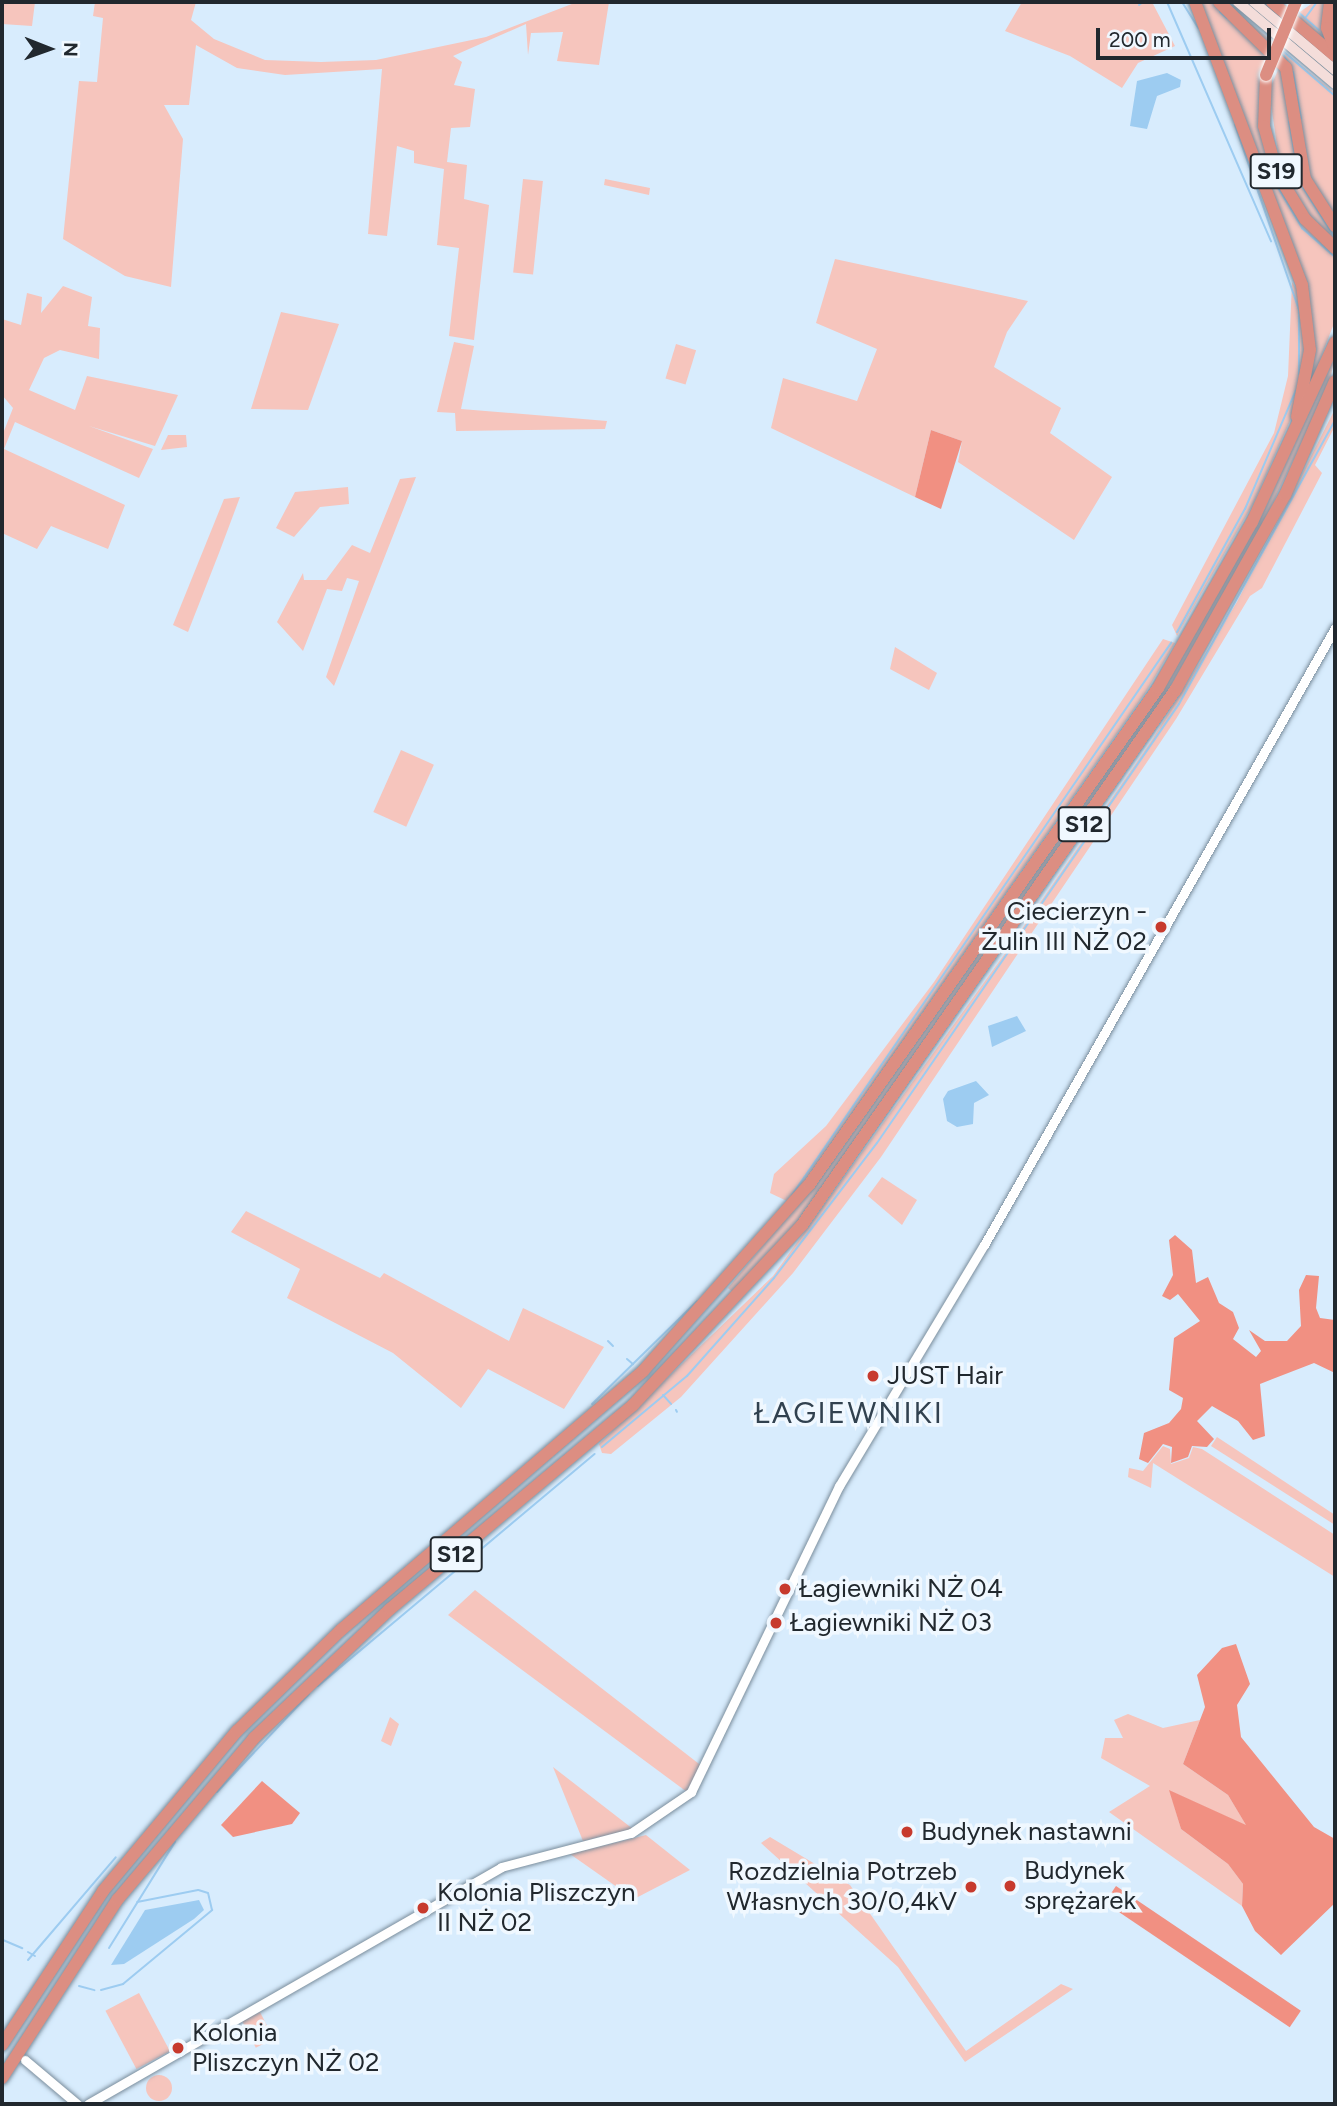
<!DOCTYPE html>
<html>
<head>
<meta charset="utf-8">
<style>
  body { margin:0 }
  #map { position:relative; width:1337px; height:2106px; overflow:hidden; background:#d8ecfd; font-family:Figtree,sans-serif }
  div>[style] { position:absolute }
  [style*='--x'] { left:calc(var(--x)*1px); top:calc(var(--y)*1px); width:calc(var(--w)*1px); rotate:calc(var(--a)*1deg) }
  .green>* { inset:0; background:#f6c5bd; transform-origin:0 0 }
  .round { border-radius:50% }
  .forest>* { inset:0; background:#f19082; transform-origin:0 0 }
  .water>* { inset:0; background:#9dccf1 }
  .stream>* { height:2px; margin:-1px; padding:0 1px; transform-origin:1px; border-radius:1px; background:#9dccf1 }
  .roads { filter:drop-shadow(0 0 2px #7a8d9c) drop-shadow(0 0 2px #7a8d9c) }
  .tertiary>* { height:9px; margin:-4.5px; padding:0 4.5px; transform-origin:4.5px; border-radius:4.5px; background:#fff }
  .secondary>* { height:10px; margin:-5px; padding:0 5px; transform-origin:5px; border-radius:5px; background:#f4ddda }
  .motorway>* { height:12px; margin:-6px; padding:0 6px; transform-origin:6px; border-radius:6px; background:#dc8e82 }
  .bridges { filter:drop-shadow(0 0 2px #fff) drop-shadow(0 0 2px #fff) }
  .motorway-bridge>* { height:12px; margin:-6px; padding:0 6px; transform-origin:6px; border-radius:6px; background:#dc8e82 }
  .dots>* { width:19px; height:19px; translate:-50% -50%; box-sizing:border-box; border:4px solid #f0f8ff; border-radius:50% }
  span { translate:-50% -50%; white-space:nowrap; text-align:center; line-height:1.15; -webkit-text-stroke:7px #f0f8ff; paint-order:stroke }
  .shield-label span { padding:2px 5px; background:#f0f8ff; border:2px solid; border-radius:5px; -webkit-text-stroke-width:0 }
  .shield-label { font-size:24px; color:#21282e; font-weight:700 }
  .poi-label { font-size:26px; color:#21282e }
  .right { translate:-100% -50%; text-align:right }
  .left { translate:0 -50%; text-align:left }
  .quarter-label { font-size:30px; color:#31414f; letter-spacing:2px }
  .frame { position:absolute; inset:0; border:4px solid #21282e; pointer-events:none }
  .north { position:absolute; left:14px; top:14px; width:70px; height:70px; -webkit-text-stroke:5px #f0f8ff; paint-order:stroke; rotate:91deg; font-size:19px; font-weight:700; line-height:28px; text-align:center; color:#21282e }
  .north::after { content:''; display:block; margin:auto; width:24px; height:32px; background:#21282e; clip-path:polygon(50% 0,100% 100%,50% 72%,0 100%) }
  .scale { position:absolute; left:1096px; top:28px; width:175px; height:32px; box-sizing:border-box; border:4px solid #21282e; border-top:0; padding-left:9px; font-size:21px; line-height:24px; white-space:nowrap; color:#21282e; -webkit-text-stroke:5px #f0f8ff; paint-order:stroke }
</style>
</head>
<body>
<div id="map">
  <div class="green">
    <i style="clip-path:polygon(2px 2px,35px 2px,32px 26px,2px 24px)"></i>
    <i style="clip-path:polygon(95px 2px,196px 2px,191px 20px,214px 39px,265px 60px,321px 62px,376px 60px,486px 37px,577px 2px,609px 2px,599px 65px,557px 61px,563px 32px,531px 33px,528px 55px,526px 24px,453px 56px,462px 62px,454px 85px,475px 89px,470px 127px,451px 128px,447px 162px,467px 165px,464px 199px,489px 205px,474px 340px,449px 336px,459px 248px,437px 245px,444px 169px,414px 163px,414px 151px,397px 146px,387px 236px,368px 234px,382px 69px,285px 75px,237px 68px,196px 45px,189px 105px,164px 105px,183px 139px,171px 287px,125px 276px,63px 239px,79px 81px,97px 82px,103px 18px,93px 16px)"></i>
    <i style="clip-path:polygon(1022px 2px,1152px 2px,1175px 46px,1138px 63px,1122px 88px,1070px 56px,1005px 31px)"></i>
    <i style="clip-path:polygon(1199px 2px,1212px 2px,1266px 53px,1261px 80px,1273px 174px,1297px 218px,1335px 253px,1335px 321px,1312px 380px,1307px 293px)"></i>
    <i style="clip-path:polygon(1224px 2px,1335px 93px,1335px 221px,1309px 179px,1289px 66px)"></i>
    <i style="clip-path:polygon(1314px 2px,1325px 2px,1327px 42px,1294px 16px)"></i>
    <i style="clip-path:polygon(1280px 65px,1301px 179px,1335px 231px,1335px 242px,1309px 218px,1280px 166px,1269px 91px)"></i>
    <i style="left:523px;top:179px;width:20px;height:94px;rotate:6deg"></i>
    <i style="clip-path:polygon(605px 179px,650px 188px,649px 195px,604px 185px)"></i>
    <i style="clip-path:polygon(835px 259px,1028px 301px,1007px 332px,994px 367px,1061px 408px,1050px 433px,1112px 477px,1074px 540px,958px 462px,962px 441px,931px 430px,915px 497px,771px 428px,783px 378px,857px 401px,877px 349px,816px 323px)"></i>
    <i style="clip-path:polygon(1292px 282px,1302px 298px,1306px 331px,1298px 403px,1253px 504px,1177px 636px,1172px 625px,1274px 433px,1288px 376px)"></i>
    <i style="clip-path:polygon(63px 286px,92px 297px,88px 326px,100px 328px,99px 359px,60px 350px,44px 358px,29px 390px,75px 410px,87px 376px,178px 395px,155px 446px,89px 426px,153px 449px,139px 478px,15px 422px,4px 449px,125px 505px,108px 549px,51px 526px,37px 549px,2px 533px,2px 436px,13px 408px,2px 395px,2px 319px,21px 325px,27px 293px,42px 297px,41px 313px)"></i>
    <i style="clip-path:polygon(281px 312px,339px 324px,308px 410px,251px 409px)"></i>
    <i style="clip-path:polygon(454px 342px,474px 346px,461px 409px,607px 421px,605px 429px,456px 431px,455px 413px,437px 412px)"></i>
    <i style="left:676px;top:344px;width:21px;height:36px;rotate:17deg"></i>
    <i style="clip-path:polygon(1335px 357px,1329px 384px,1260px 530px,1161px 702px,848px 1159px,737px 1296px,728px 1288px,837px 1156px,1152px 707px,1257px 526px)"></i>
    <i style="clip-path:polygon(1335px 409px,1335px 426px,1315px 465px,1322px 473px,1262px 588px,1250px 596px,1176px 719px,881px 1157px,793px 1273px,681px 1397px,611px 1454px,602px 1453px,599px 1444px,773px 1276px,1006px 952px,1152px 740px,1237px 602px)"></i>
    <i style="clip-path:polygon(168px 435px,186px 435px,187px 447px,161px 450px)"></i>
    <i style="clip-path:polygon(416px 477px,334px 686px,326px 677px,359px 581px,347px 578px,342px 591px,327px 589px,303px 651px,277px 622px,303px 573px,304px 580px,326px 580px,352px 545px,370px 553px,400px 479px)"></i>
    <i style="clip-path:polygon(348px 487px,349px 504px,320px 507px,294px 537px,276px 528px,295px 492px)"></i>
    <i style="clip-path:polygon(240px 497px,219px 553px,188px 632px,173px 625px,224px 499px)"></i>
    <i style="clip-path:polygon(1163px 639px,1175px 643px,1146px 692px,832px 1142px,789px 1202px,770px 1193px,774px 1174px,826px 1126px,934px 982px)"></i>
    <i style="clip-path:polygon(895px 647px,937px 673px,929px 690px,890px 669px)"></i>
    <i style="left:401px;top:750px;width:36px;height:68px;rotate:24deg"></i>
    <i style="clip-path:polygon(882px 1177px,917px 1200px,902px 1225px,868px 1196px)"></i>
    <i style="clip-path:polygon(246px 1211px,380px 1278px,384px 1273px,509px 1341px,523px 1308px,604px 1347px,564px 1409px,488px 1369px,461px 1408px,393px 1353px,287px 1298px,300px 1269px,231px 1232px)"></i>
    <i style="clip-path:polygon(1217px 1437px,1335px 1515px,1335px 1525px,1211px 1446px)"></i>
    <i style="clip-path:polygon(1163px 1446px,1170px 1449px,1171px 1464px,1189px 1458px,1193px 1447px,1202px 1449px,1335px 1535px,1335px 1577px,1153px 1463px,1151px 1488px,1128px 1477px,1129px 1468px,1143px 1471px)"></i>
    <i style="clip-path:polygon(475px 1590px,703px 1767px,687px 1792px,448px 1615px)"></i>
    <i style="clip-path:polygon(1128px 1714px,1163px 1728px,1200px 1720px,1183px 1764px,1228px 1795px,1247px 1826px,1170px 1791px,1181px 1829px,1228px 1864px,1243px 1884px,1242px 1906px,1109px 1812px,1150px 1786px,1101px 1758px,1105px 1738px,1123px 1738px,1114px 1720px)"></i>
    <i style="clip-path:polygon(390px 1717px,399px 1724px,391px 1746px,381px 1741px)"></i>
    <i style="clip-path:polygon(553px 1767px,633px 1829px,583px 1841px)"></i>
    <i style="clip-path:polygon(646px 1835px,690px 1870px,634px 1899px,570px 1854px)"></i>
    <i style="clip-path:polygon(770px 1837px,850px 1885px,966px 2051px,1061px 1984px,1073px 1989px,965px 2062px,898px 1967px,761px 1843px)"></i>
    <i style="left:139px;top:1993px;width:66px;height:38px;rotate:62deg"></i>
    <i style="left:260px;top:2012px;width:30px;height:20px;rotate:63deg"></i>
    <i class="round" style="left:146px;top:2075px;width:26px;height:26px"></i>
  </div>
  <div class="forest">
    <i style="clip-path:polygon(931px 430px,962px 441px,941px 509px,915px 497px)"></i>
    <i style="clip-path:polygon(1175px 1235px,1192px 1250px,1196px 1283px,1208px 1277px,1219px 1303px,1233px 1312px,1239px 1328px,1233px 1339px,1256px 1357px,1261px 1351px,1249px 1330px,1265px 1341px,1287px 1341px,1301px 1326px,1299px 1290px,1306px 1275px,1319px 1276px,1316px 1308px,1320px 1318px,1335px 1320px,1335px 1373px,1314px 1363px,1260px 1384px,1265px 1436px,1253px 1440px,1238px 1421px,1212px 1406px,1197px 1421px,1214px 1439px,1207px 1447px,1192px 1446px,1188px 1457px,1171px 1463px,1172px 1447px,1163px 1444px,1148px 1463px,1139px 1459px,1144px 1433px,1169px 1423px,1181px 1409px,1183px 1398px,1169px 1390px,1174px 1338px,1200px 1321px,1178px 1294px,1170px 1300px,1162px 1296px,1173px 1275px,1169px 1240px)"></i>
    <i style="clip-path:polygon(1236px 1644px,1250px 1684px,1237px 1705px,1241px 1737px,1314px 1827px,1335px 1839px,1335px 1903px,1281px 1955px,1255px 1931px,1242px 1906px,1243px 1884px,1228px 1864px,1181px 1829px,1169px 1790px,1246px 1825px,1228px 1795px,1183px 1764px,1205px 1707px,1197px 1675px,1222px 1648px)"></i>
    <i style="clip-path:polygon(262px 1781px,300px 1813px,292px 1824px,233px 1837px,221px 1825px)"></i>
    <i style="left:1116px;top:1886px;width:223px;height:20px;rotate:34deg"></i>
  </div>
  <div class="water">
    <i style="clip-path:polygon(1167px 73px,1181px 80px,1180px 87px,1157px 96px,1147px 129px,1130px 126px,1137px 81px)"></i>
    <i style="clip-path:polygon(1017px 1016px,1026px 1031px,992px 1047px,988px 1026px)"></i>
    <i style="clip-path:polygon(976px 1081px,989px 1095px,974px 1103px,973px 1124px,957px 1127px,947px 1121px,943px 1099px,948px 1091px)"></i>
    <i style="clip-path:polygon(199px 1900px,204px 1910px,194px 1919px,124px 1964px,111px 1965px,145px 1910px)"></i>
  </div>
  <div class="stream">
    <i style="--x:1167;--y:2;--w:261;--a:66.5"></i>
    <i style="--x:1182;--y:2;--w:31;--a:58"></i>
    <i style="--x:1139;--y:5;--w:5;--a:-37"></i>
    <i style="--x:1297;--y:11;--w:29;--a:41"></i>
    <i style="--x:1220;--y:12;--w:9;--a:41"></i>
    <i style="--x:1306;--y:17;--w:19;--a:-54"></i>
    <i style="--x:1284;--y:52;--w:67;--a:40.8"></i>
    <i style="--x:1282;--y:53;--w:9;--a:58"></i>
    <i style="--x:1293;--y:72;--w:47;--a:80.1"></i>
    <i style="--x:1289;--y:122;--w:62;--a:79.8"></i>
    <i style="--x:1300;--y:183;--w:65;--a:57.5"></i>
    <i style="--x:1235;--y:125;--w:196;--a:70.9"></i>
    <i style="--x:1299;--y:310;--w:64;--a:90"></i>
    <i style="--x:1267;--y:169;--w:69;--a:59.3"></i>
    <i style="--x:1302;--y:228;--w:44;--a:41.3"></i>
    <i style="--x:1177;--y:632;--w:141;--a:-61.1"></i>
    <i style="--x:1245;--y:509;--w:129;--a:-66.8"></i>
    <i style="--x:792;--y:1195;--w:670;--a:-55.53"></i>
    <i style="--x:608;--y:1341;--w:7;--a:45"></i>
    <i style="--x:627;--y:1359;--w:8;--a:40"></i>
    <i style="--x:663;--y:1395;--w:12;--a:48"></i>
    <i style="--x:592;--y:1404;--w:147;--a:-44.4"></i>
    <i style="--x:676;--y:1410;--w:2;--a:63"></i>
    <i style="--x:602;--y:1447;--w:111;--a:-39.9"></i>
    <i style="--x:687;--y:1376;--w:131;--a:-48.4"></i>
    <i style="--x:774;--y:1278;--w:170;--a:-52.7"></i>
    <i style="--x:877;--y:1143;--w:533;--a:-55.47"></i>
    <i style="--x:1179;--y:704;--w:324;--a:-61.2"></i>
    <i style="--x:318;--y:1686;--w:361;--a:-40"></i>
    <i style="--x:217;--y:1792;--w:134;--a:-46.8"></i>
    <i style="--x:3;--y:1940;--w:21;--a:23"></i>
    <i style="--x:109;--y:1948;--w:125;--a:-58.1"></i>
    <i style="--x:28;--y:1952;--w:8;--a:30"></i>
    <i style="--x:28;--y:1960;--w:135;--a:-49.5"></i>
    <i style="--x:79;--y:1986;--w:16;--a:15"></i>
    <i style="--x:101;--y:1990;--w:23;--a:-15"></i>
    <i style="--x:123;--y:1984;--w:116;--a:-39.7"></i>
    <i style="--x:212;--y:1910;--w:17;--a:-103"></i>
    <i style="--x:208;--y:1893;--w:10;--a:-163"></i>
    <i style="--x:198;--y:1890;--w:62;--a:168.9"></i>
  </div>
  <div class="roads">
    <div class="tertiary">
      <i style="--x:25;--y:2060;--w:68;--a:40.2"></i>
      <i style="--x:88;--y:2104;--w:476;--a:-29.8"></i>
      <i style="--x:501;--y:1867;--w:134;--a:-14.7"></i>
      <i style="--x:631;--y:1833;--w:73;--a:-34.3"></i>
      <i style="--x:691;--y:1792;--w:340;--a:-64.2"></i>
      <i style="--x:839;--y:1486;--w:281;--a:-59"></i>
      <i style="--x:984;--y:1245;--w:710;--a:-60.37"></i>
    </div>
    <div class="secondary">
      <i style="--x:1238;--y:2;--w:127;--a:40.2"></i>
      <i style="--x:1254;--y:2;--w:106;--a:40"></i>
    </div>
    <div class="motorway">
      <i style="--x:1195;--y:2;--w:303;--a:69.3"></i>
      <i style="--x:1302;--y:285;--w:65;--a:83"></i>
      <i style="--x:1310;--y:350;--w:68;--a:101"></i>
      <i style="--x:1219;--y:2;--w:94;--a:44.6"></i>
      <i style="--x:1286;--y:68;--w:113;--a:80.3"></i>
      <i style="--x:1305;--y:179;--w:56;--a:57.4"></i>
      <i style="--x:1272;--y:2;--w:83;--a:40.6"></i>
      <i style="--x:1330;--y:2;--w:26;--a:97"></i>
      <i style="--x:1327;--y:28;--w:22;--a:69"></i>
      <i style="--x:1266;--y:75;--w:51;--a:92.2"></i>
      <i style="--x:1264;--y:126;--w:49;--a:74.5"></i>
      <i style="--x:1277;--y:173;--w:54;--a:58.7"></i>
      <i style="--x:1305;--y:219;--w:42;--a:44"></i>
      <i style="--x:2;--y:2045;--w:184;--a:-56.7"></i>
      <i style="--x:103;--y:1891;--w:209;--a:-50.1"></i>
      <i style="--x:237;--y:1731;--w:145;--a:-44.2"></i>
      <i style="--x:341;--y:1630;--w:398;--a:-40.6"></i>
      <i style="--x:643;--y:1371;--w:249;--a:-48.3"></i>
      <i style="--x:809;--y:1185;--w:607;--a:-54.92"></i>
      <i style="--x:1158;--y:688;--w:191;--a:-60.5"></i>
      <i style="--x:1252;--y:522;--w:198;--a:-65.2"></i>
      <i style="--x:2;--y:2078;--w:213;--a:-57.1"></i>
      <i style="--x:118;--y:1899;--w:211;--a:-49.8"></i>
      <i style="--x:254;--y:1738;--w:187;--a:-43.5"></i>
      <i style="--x:390;--y:1609;--w:317;--a:-40"></i>
      <i style="--x:633;--y:1405;--w:247;--a:-46.8"></i>
      <i style="--x:802;--y:1225;--w:654;--a:-55.09"></i>
      <i style="--x:1176;--y:689;--w:223;--a:-60.7"></i>
      <i style="--x:1285;--y:495;--w:124;--a:-66.3"></i>
    </div>
  </div>
  <div class="bridges">
    <div class="motorway-bridge">
      <i style="--x:1266;--y:75;--w:79;--a:-67.7"></i>
    </div>
  </div>
  <div class="dots">
    <i style="left:1161px;top:927px;background:#c73a2d"></i>
    <i style="left:873px;top:1376px;background:#c73a2d"></i>
    <i style="left:785px;top:1589px;background:#c73a2d"></i>
    <i style="left:776px;top:1623px;background:#c73a2d"></i>
    <i style="left:907px;top:1832px;background:#c73a2d"></i>
    <i style="left:1010px;top:1886px;background:#c73a2d"></i>
    <i style="left:971px;top:1887px;background:#c73a2d"></i>
    <i style="left:423px;top:1908px;background:#c73a2d"></i>
    <i style="left:178px;top:2048px;background:#c73a2d"></i>
  </div>
  <div class="shield-label">
    <span style="left:1276px;top:171px">S19</span>
    <span style="left:1084px;top:824px">S12</span>
    <span style="left:456px;top:1554px">S12</span>
  </div>
  <div class="poi-label">
    <span class="right" style="left:1147px;top:927px">Ciecierzyn -<br>Żulin III NŻ 02</span>
    <span class="left" style="left:887px;top:1376px">JUST Hair</span>
    <span class="left" style="left:799px;top:1589px">Łagiewniki NŻ 04</span>
    <span class="left" style="left:790px;top:1623px">Łagiewniki NŻ 03</span>
    <span class="left" style="left:921px;top:1832px">Budynek nastawni</span>
    <span class="left" style="left:1024px;top:1886px">Budynek<br>sprężarek</span>
    <span class="right" style="left:957px;top:1887px">Rozdzielnia Potrzeb<br>Własnych 30/0,4kV</span>
    <span class="left" style="left:437px;top:1908px">Kolonia Pliszczyn<br>II NŻ 02</span>
    <span class="left" style="left:192px;top:2048px">Kolonia<br>Pliszczyn NŻ 02</span>
  </div>
  <div class="quarter-label">
    <span style="left:849px;top:1413px">ŁAGIEWNIKI</span>
  </div>
  <div class="frame"></div>
  <div class="north">N</div>
  <div class="scale">200 m</div>
</div>
</body>
</html>
